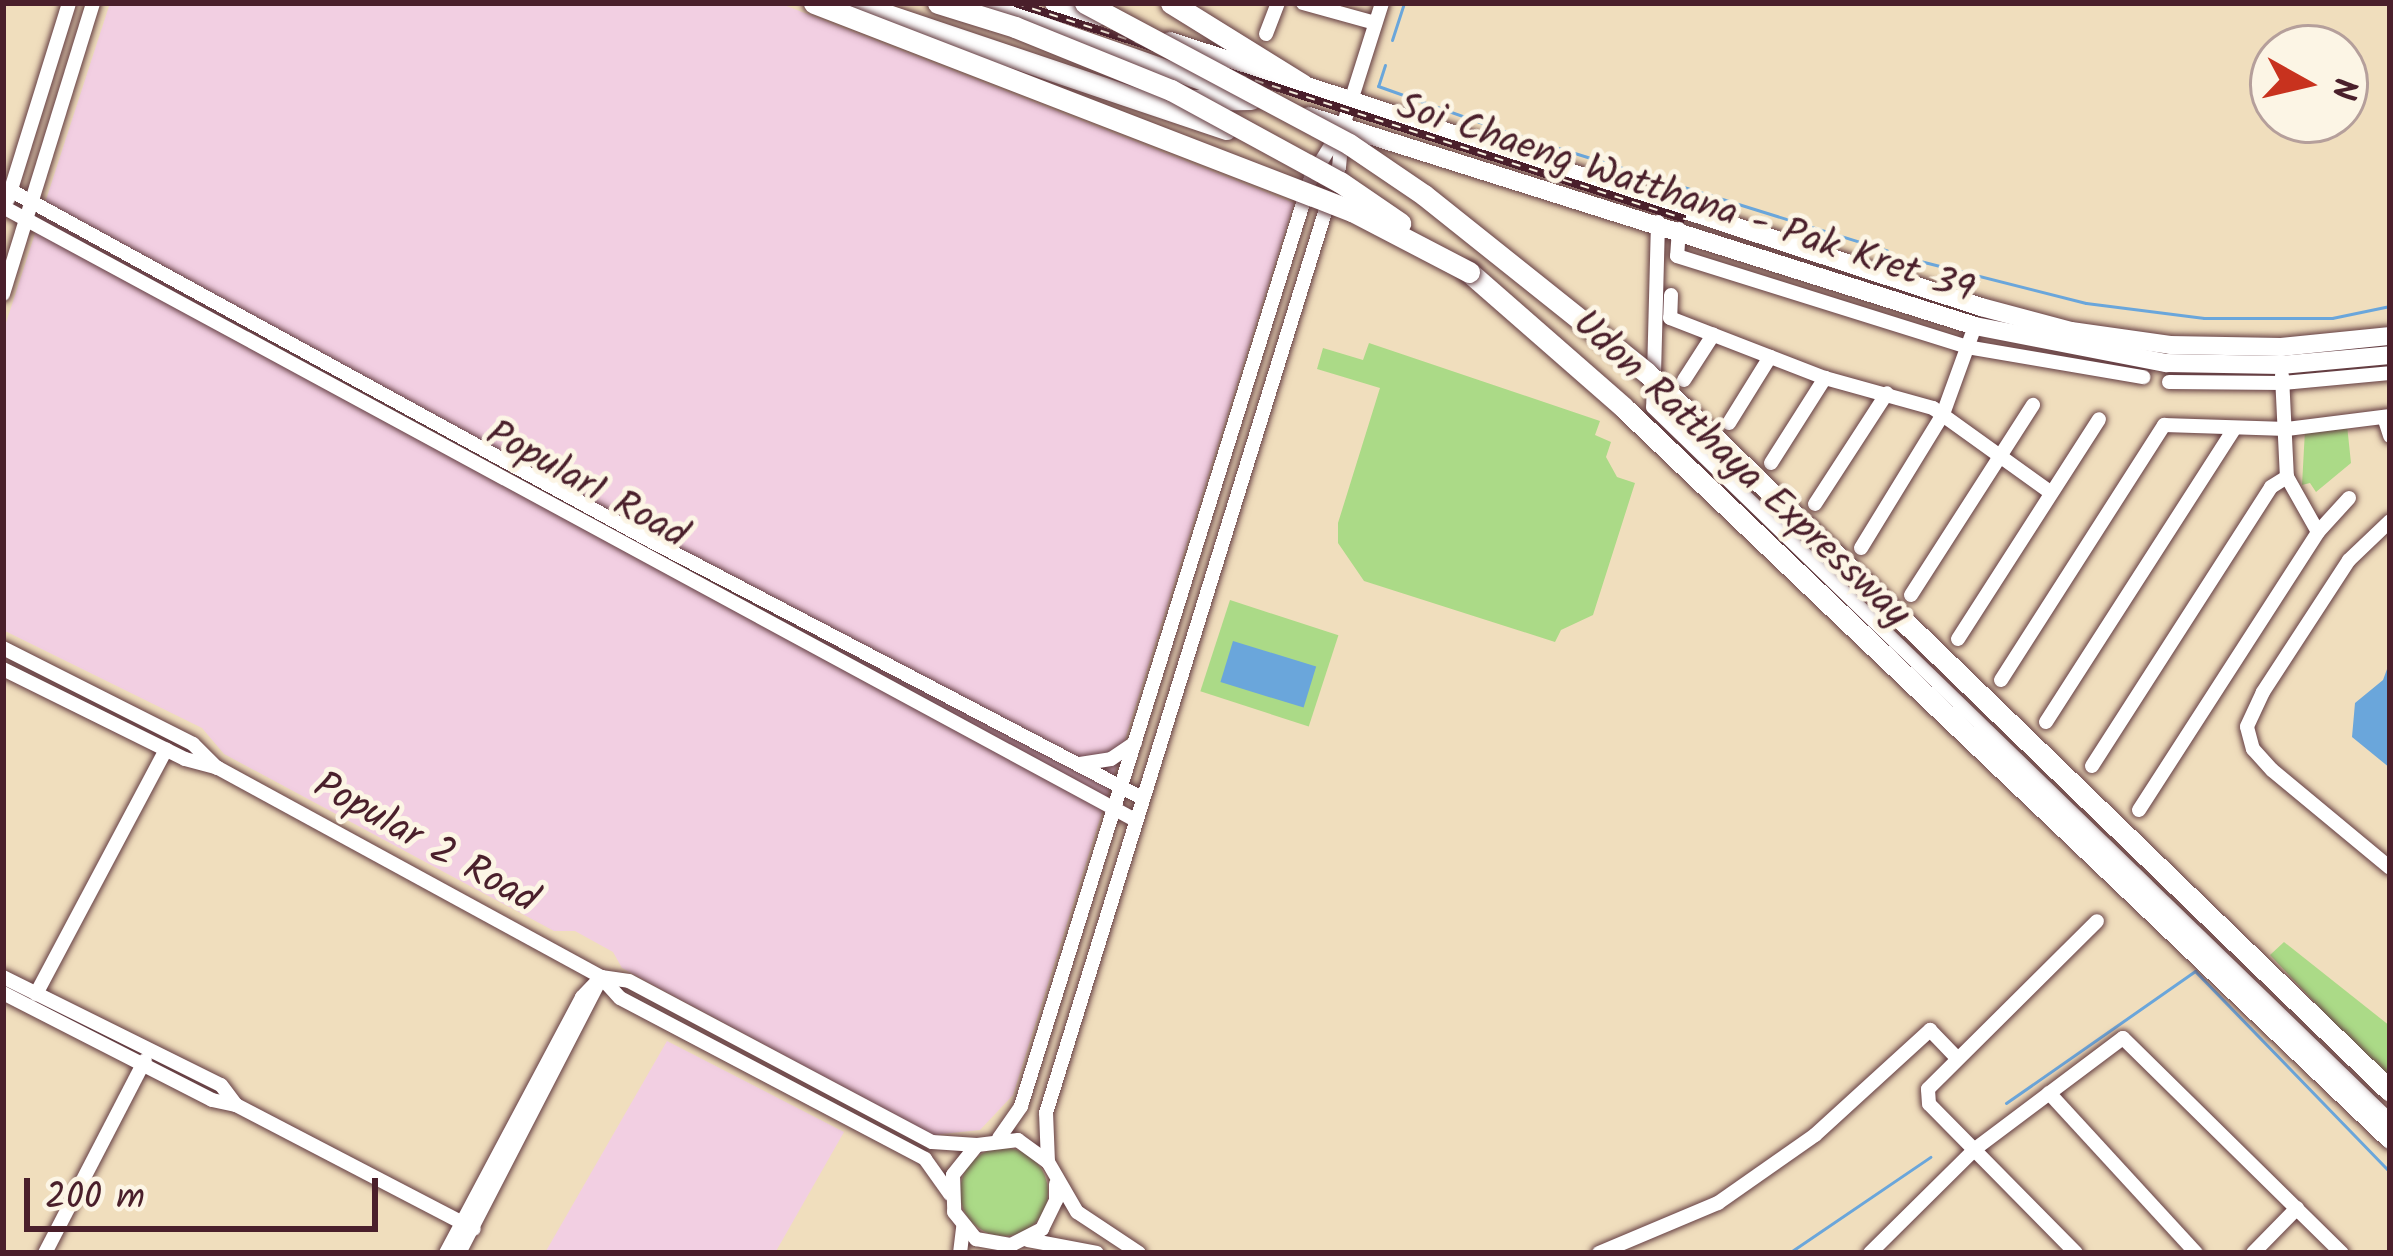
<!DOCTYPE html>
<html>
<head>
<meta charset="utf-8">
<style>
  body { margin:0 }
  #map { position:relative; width:2393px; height:1256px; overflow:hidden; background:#f0debd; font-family:Kalam,sans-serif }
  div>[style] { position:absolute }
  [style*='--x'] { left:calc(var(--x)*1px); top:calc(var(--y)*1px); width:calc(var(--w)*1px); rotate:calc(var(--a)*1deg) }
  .built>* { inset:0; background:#f2cfe2 }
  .green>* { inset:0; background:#abda87; transform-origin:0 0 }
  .round { border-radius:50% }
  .water>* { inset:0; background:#6aa6db; transform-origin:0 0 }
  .stream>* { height:3px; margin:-1.5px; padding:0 1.5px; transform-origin:1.5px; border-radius:1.5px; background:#6aa6db }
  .roads { filter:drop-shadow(0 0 3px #633c41) drop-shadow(0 0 3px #633c41) }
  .minor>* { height:14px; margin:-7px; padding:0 7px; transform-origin:7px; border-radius:7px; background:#fff }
  .major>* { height:18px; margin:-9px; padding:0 9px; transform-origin:9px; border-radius:9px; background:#fff }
  .highway>* { height:21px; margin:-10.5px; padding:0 10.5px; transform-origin:10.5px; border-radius:10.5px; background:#fff }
  .rail>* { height:8px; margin-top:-4px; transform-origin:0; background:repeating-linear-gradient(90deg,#fcf5e5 0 9px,#4a1f2b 0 18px); box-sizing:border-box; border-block:3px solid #4a1f2b }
  .bridges { filter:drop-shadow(0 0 3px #633c41) drop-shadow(0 0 3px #633c41) }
  .highway-bridge>* { height:21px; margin:-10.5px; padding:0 10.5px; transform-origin:10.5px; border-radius:10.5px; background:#fff }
  span { translate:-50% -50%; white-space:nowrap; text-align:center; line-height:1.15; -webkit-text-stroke:10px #fcf5e5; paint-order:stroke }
  .street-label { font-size:39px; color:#4a1f2b }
  .frame { position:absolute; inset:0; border:6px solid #4a1f2b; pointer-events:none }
  .north { position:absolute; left:2249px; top:24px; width:120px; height:120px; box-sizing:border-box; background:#fcf5e5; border:3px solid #b59f9b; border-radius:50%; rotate:98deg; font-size:33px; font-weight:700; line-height:48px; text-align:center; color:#4a1f2b }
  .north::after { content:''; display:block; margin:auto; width:42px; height:54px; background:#c8321e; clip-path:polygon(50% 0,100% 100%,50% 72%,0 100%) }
  .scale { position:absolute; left:24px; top:1178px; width:354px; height:54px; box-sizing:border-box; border:6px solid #4a1f2b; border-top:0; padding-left:15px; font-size:36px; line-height:42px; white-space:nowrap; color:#4a1f2b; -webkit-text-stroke:9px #fcf5e5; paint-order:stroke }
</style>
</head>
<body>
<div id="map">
  <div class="built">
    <i style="clip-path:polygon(110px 3px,779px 3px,1294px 203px,1013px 1095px,980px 1130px,933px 1135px,622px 968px,613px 952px,575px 931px,554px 931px,224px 754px,202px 728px,3px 630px,3px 332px)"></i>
    <i style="clip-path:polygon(667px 1041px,844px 1132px,775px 1253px,546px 1251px)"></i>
  </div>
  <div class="green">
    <i style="clip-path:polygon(1369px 343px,1600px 421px,1595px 435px,1611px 442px,1606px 457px,1617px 477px,1635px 483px,1593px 615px,1561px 630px,1555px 642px,1364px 581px,1338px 543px,1338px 523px,1380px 388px,1317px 369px,1323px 348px,1363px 360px)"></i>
    <i style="clip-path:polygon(2347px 425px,2351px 463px,2316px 492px,2310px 483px,2302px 485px,2305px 430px)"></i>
    <i style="left:1230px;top:600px;width:114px;height:96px;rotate:18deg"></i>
    <i style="clip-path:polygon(2284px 942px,2390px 1026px,2390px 1082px,2270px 955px)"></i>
    <i class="round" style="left:960px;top:1148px;width:88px;height:88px"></i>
  </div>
  <div class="water">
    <i style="left:1233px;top:641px;width:87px;height:43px;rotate:17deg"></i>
    <i style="clip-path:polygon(2390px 661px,2390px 768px,2352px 737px,2355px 703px,2383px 680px)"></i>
  </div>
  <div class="stream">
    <i style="--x:1392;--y:40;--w:39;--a:-72"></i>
    <i style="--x:1385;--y:65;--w:22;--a:108"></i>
    <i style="--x:1378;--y:86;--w:137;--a:19.6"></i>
    <i style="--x:1507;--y:132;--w:398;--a:17.3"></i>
    <i style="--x:1920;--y:261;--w:171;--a:14.2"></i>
    <i style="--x:2086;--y:303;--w:119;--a:7.2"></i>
    <i style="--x:2204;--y:318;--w:128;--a:0"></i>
    <i style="--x:2332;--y:318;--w:59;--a:-11.7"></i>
    <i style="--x:2006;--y:1103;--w:231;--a:-34.9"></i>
    <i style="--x:2195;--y:971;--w:280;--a:45.9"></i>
    <i style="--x:1789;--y:1253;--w:171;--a:-34.2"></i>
  </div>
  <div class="roads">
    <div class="minor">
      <i style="--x:1303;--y:3;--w:75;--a:15.5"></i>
      <i style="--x:1266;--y:34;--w:33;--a:-69"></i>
      <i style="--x:10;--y:190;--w:733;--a:28.7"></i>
      <i style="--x:653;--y:542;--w:552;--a:27.63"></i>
      <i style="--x:8;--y:199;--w:205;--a:-72.7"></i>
      <i style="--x:5;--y:208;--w:1285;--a:28.44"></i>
      <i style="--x:1658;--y:222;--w:185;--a:91.5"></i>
      <i style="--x:1653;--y:407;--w:1026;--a:44.09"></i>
      <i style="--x:1679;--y:229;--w:27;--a:94"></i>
      <i style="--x:1677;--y:256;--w:304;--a:17.4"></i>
      <i style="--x:1967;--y:347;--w:179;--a:9.7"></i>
      <i style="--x:3;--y:294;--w:305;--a:-72.8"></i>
      <i style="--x:1671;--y:295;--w:23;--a:92"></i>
      <i style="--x:1670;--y:318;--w:166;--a:21.2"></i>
      <i style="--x:1825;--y:378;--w:112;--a:15.5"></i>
      <i style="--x:1933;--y:408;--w:144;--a:35.7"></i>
      <i style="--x:2282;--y:376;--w:101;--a:87.2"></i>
      <i style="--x:2287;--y:477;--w:63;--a:60.6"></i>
      <i style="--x:1684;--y:380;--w:54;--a:-57.2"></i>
      <i style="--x:2169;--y:382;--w:114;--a:0.5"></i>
      <i style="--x:2283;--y:383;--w:107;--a:-5.3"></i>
      <i style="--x:2384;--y:417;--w:20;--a:72"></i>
      <i style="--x:1729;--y:423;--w:78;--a:-58.2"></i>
      <i style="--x:1771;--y:463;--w:101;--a:-57.6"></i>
      <i style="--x:1815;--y:504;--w:132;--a:-57"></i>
      <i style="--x:2390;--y:521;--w:57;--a:136.4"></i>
      <i style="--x:2349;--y:560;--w:158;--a:123.1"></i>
      <i style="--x:2263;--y:692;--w:38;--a:115"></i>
      <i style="--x:2247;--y:727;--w:23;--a:75"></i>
      <i style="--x:2253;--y:749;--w:28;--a:48"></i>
      <i style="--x:2272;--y:770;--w:153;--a:39.7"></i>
      <i style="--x:1861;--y:548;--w:157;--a:-58.5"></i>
      <i style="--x:1943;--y:414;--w:94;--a:-70"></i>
      <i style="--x:1911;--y:595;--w:226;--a:-57.3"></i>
      <i style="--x:1958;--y:639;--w:261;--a:-57.3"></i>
      <i style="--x:3;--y:648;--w:213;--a:26.8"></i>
      <i style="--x:193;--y:744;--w:34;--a:45"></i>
      <i style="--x:3;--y:669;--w:203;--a:26.3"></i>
      <i style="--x:185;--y:759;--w:34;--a:15"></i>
      <i style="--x:218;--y:768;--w:436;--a:28.6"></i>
      <i style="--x:601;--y:977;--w:28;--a:48"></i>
      <i style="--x:620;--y:998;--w:345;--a:27.8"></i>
      <i style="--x:925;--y:1159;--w:43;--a:54.5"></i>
      <i style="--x:2001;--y:680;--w:303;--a:-57.4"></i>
      <i style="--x:2164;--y:425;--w:123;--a:1.9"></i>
      <i style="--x:2287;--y:429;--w:104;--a:-7.2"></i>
      <i style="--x:2046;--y:722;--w:348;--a:-57.3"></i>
      <i style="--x:1080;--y:764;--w:31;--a:-9"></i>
      <i style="--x:1111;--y:759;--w:29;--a:-34"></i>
      <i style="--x:2092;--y:766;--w:331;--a:-57.3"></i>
      <i style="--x:2271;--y:487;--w:19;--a:-32"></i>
      <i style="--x:2139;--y:810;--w:331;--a:-57.2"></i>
      <i style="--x:2318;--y:532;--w:46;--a:-47.6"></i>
      <i style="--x:3;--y:977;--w:243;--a:26.4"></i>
      <i style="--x:221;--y:1085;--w:25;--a:53"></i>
      <i style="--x:601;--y:977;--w:28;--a:8"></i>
      <i style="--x:629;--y:981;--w:343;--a:28"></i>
      <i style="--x:932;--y:1142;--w:45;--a:3.8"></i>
      <i style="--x:3;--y:993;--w:235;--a:27.1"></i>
      <i style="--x:212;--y:1100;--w:25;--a:12"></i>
      <i style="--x:236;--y:1105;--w:268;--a:27.5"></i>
      <i style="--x:36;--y:994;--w:277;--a:-62"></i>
      <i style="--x:2049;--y:1093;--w:217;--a:47.4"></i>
      <i style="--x:999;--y:1138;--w:39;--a:-55"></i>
      <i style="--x:1021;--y:1106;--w:972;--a:-72.65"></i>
      <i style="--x:1311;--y:178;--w:52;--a:-58.5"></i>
      <i style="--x:1048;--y:1162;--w:37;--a:-144"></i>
      <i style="--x:1018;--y:1140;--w:41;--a:173"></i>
      <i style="--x:977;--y:1145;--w:38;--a:129"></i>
      <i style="--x:953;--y:1175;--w:37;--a:88"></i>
      <i style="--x:954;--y:1212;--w:35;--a:51"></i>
      <i style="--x:976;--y:1239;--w:36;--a:10"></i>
      <i style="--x:1011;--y:1245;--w:35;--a:-27"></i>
      <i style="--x:1042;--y:1229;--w:32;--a:-64"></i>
      <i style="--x:1056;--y:1200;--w:16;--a:-90"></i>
      <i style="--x:1028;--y:1240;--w:70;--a:10.7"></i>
      <i style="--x:45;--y:1253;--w:217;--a:-62.6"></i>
      <i style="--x:446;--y:1253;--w:290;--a:-62"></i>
      <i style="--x:582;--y:997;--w:28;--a:-46"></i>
      <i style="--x:459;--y:1253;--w:305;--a:-62.7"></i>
      <i style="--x:960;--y:1253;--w:26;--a:-83"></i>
      <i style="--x:1139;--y:1253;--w:74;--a:-146.5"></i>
      <i style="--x:1077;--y:1212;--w:58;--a:-120.1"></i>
      <i style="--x:1048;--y:1162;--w:49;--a:-92.3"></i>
      <i style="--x:1046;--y:1113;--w:990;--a:-72.79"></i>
      <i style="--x:1339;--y:167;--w:41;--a:-84.4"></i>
      <i style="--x:1343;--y:126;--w:129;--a:-72.4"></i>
      <i style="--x:1599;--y:1253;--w:129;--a:-22.8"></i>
      <i style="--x:1718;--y:1203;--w:118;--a:-35"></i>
      <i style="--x:1815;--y:1135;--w:156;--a:-42.4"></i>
      <i style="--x:1930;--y:1030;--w:40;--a:46"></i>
      <i style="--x:1870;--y:1253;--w:148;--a:-44.7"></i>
      <i style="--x:1975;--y:1149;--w:185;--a:-36.9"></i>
      <i style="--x:2123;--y:1038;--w:307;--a:44.5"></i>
      <i style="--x:2076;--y:1253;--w:209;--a:-134.6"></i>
      <i style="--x:1929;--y:1104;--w:15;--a:-94"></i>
      <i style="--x:1928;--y:1089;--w:238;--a:-44.8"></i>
      <i style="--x:2253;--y:1253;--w:63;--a:-45.6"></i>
    </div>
    <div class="major">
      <i style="--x:978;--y:3;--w:281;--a:19.3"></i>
      <i style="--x:1054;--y:3;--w:46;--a:17.7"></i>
      <i style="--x:1170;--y:41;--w:854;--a:18.16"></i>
      <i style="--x:1981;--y:307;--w:93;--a:14.9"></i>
      <i style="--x:2071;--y:331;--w:100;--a:8"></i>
      <i style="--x:2170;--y:345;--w:111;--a:1"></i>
      <i style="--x:2281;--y:347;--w:110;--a:-5.8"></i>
      <i style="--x:1309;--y:116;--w:698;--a:17.5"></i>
      <i style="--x:1975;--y:326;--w:195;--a:11"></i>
      <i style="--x:2166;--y:363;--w:115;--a:1"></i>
      <i style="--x:2281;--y:365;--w:109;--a:-5.2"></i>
    </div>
    <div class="highway">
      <i style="--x:852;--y:3;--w:395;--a:18.6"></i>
      <i style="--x:1171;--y:3;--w:155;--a:31.8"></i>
      <i style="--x:1192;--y:100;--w:59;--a:-1"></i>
      <i style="--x:1469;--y:272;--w:205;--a:41.2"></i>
      <i style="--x:1623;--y:407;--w:1060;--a:43.62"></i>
    </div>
  </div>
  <div class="rail">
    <i style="--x:1015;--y:3;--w:704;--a:17.87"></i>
  </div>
  <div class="bridges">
    <div class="highway-bridge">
      <i style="--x:814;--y:3;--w:577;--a:21.14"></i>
      <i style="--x:1352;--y:211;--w:132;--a:27.5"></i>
      <i style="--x:938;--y:3;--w:81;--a:17.3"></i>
      <i style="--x:1015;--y:27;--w:168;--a:22"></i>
      <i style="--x:1171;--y:90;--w:192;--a:28.6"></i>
      <i style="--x:1340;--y:182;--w:73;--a:34.3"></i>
      <i style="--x:1085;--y:3;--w:299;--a:28.1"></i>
      <i style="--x:1349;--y:144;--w:91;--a:34.2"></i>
      <i style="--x:1424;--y:195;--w:285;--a:38.6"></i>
      <i style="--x:1647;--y:373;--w:1033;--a:44.02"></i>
    </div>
  </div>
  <div class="street-label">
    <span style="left:1685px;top:200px;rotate:18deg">Soi Chaeng Watthana - Pak Kret 39</span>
    <span style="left:1740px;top:470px;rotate:43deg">Udon Ratthaya Expressway</span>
    <span style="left:586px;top:486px;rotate:29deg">Popular1 Road</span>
    <span style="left:425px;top:844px;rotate:29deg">Popular 2 Road</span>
  </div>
  <div class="frame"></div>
  <div class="north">N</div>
  <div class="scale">200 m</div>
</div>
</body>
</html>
